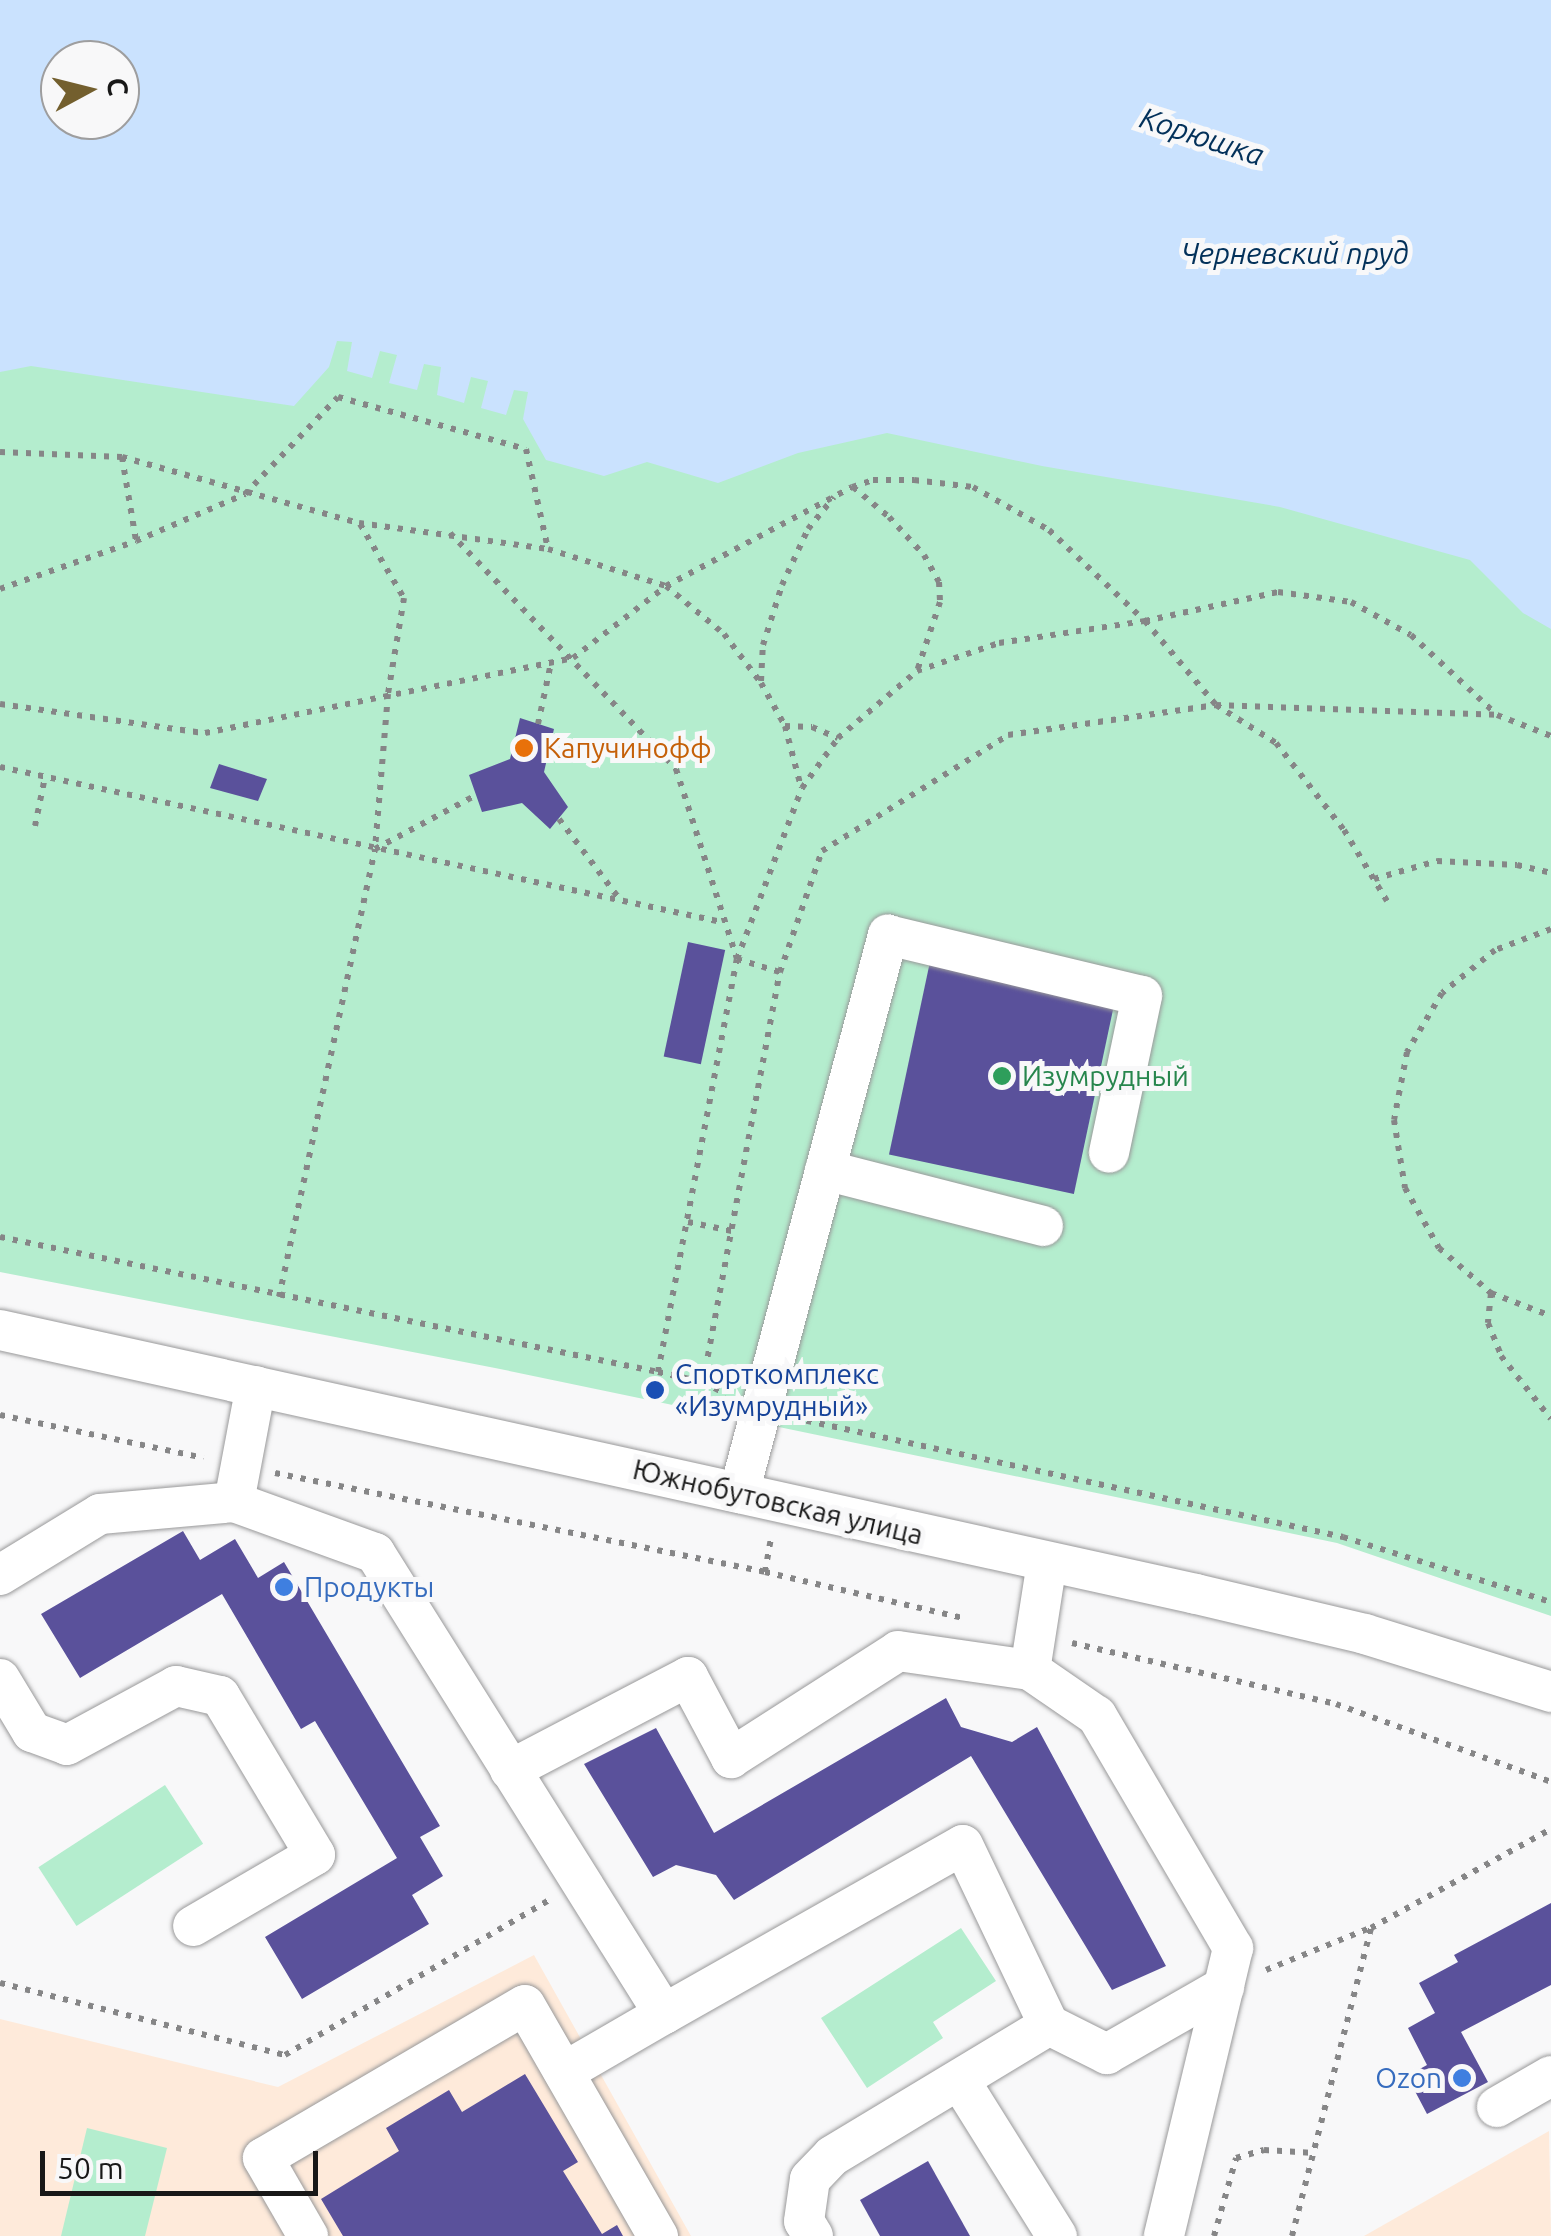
<!DOCTYPE html>
<html>
<head>
<meta charset="utf-8">
<style>
  body { margin:0 }
  #map { position:relative; width:1551px; height:2236px; overflow:hidden; background:#f8f8f9; font-family:Ubuntu,sans-serif }
  div>[style] { position:absolute }
  [style*='--x'] { left:calc(var(--x)*1px); top:calc(var(--y)*1px); width:calc(var(--w)*1px); rotate:calc(var(--a)*1deg) }
  .education>* { inset:0; background:#feeada }
  .green>* { inset:0; background:#b4edce; transform-origin:0 0 }
  .water>* { inset:0; background:#cae2fe }
  .building>* { inset:0; background:#5a519b; transform-origin:0 0 }
  .path>* { height:6px; margin-top:-3px; transform-origin:0; background:repeating-linear-gradient(90deg,#868687 0 5px,transparent 0 13px) }
  .roads { filter:drop-shadow(0 0 2px #99999a) drop-shadow(0 0 2px #99999a) }
  .minor>* { height:40px; margin:-20px; padding:0 20px; transform-origin:20px; border-radius:20px; background:#fff }
  .dots>* { width:28px; height:28px; translate:-50% -50%; box-sizing:border-box; border:5px solid #f8f8f9; border-radius:50% }
  span { translate:-50% -50%; white-space:nowrap; text-align:center; line-height:1.15; -webkit-text-stroke:10px #f8f8f9; paint-order:stroke }
  .food-label { font-size:28px; color:#c56008 }
  .left { translate:0 -50%; text-align:left }
  .leisure-label { font-size:28px; color:#27864d }
  .transit-label { font-size:28px; color:#164399 }
  .street-label { font-size:28px; color:#181818 }
  .shop-label { font-size:28px; color:#366cbe }
  .right { translate:-100% -50%; text-align:right }
  .water-label { font-size:30px; color:#03315a; font-style:italic }
  .north { position:absolute; left:40px; top:40px; width:100px; height:100px; box-sizing:border-box; background:#f8f8f9; border:2px solid #9e9e9f; border-radius:50%; rotate:83deg; font-size:28px; font-weight:700; line-height:40px; text-align:center; color:#181818 }
  .north::after { content:''; display:block; margin:auto; width:35px; height:45px; background:#735f2e; clip-path:polygon(50% 0,100% 100%,50% 72%,0 100%) }
  .scale { position:absolute; left:40px; top:2151px; width:278px; height:45px; box-sizing:border-box; border:5px solid #181818; border-top:0; padding-left:12px; font-size:30px; line-height:35px; white-space:nowrap; color:#181818; -webkit-text-stroke:8px #f8f8f9; paint-order:stroke }
</style>
</head>
<body>
<div id="map">
  <div class="education">
    <i style="clip-path:polygon(534px 1955px,691px 2236px,0 2236px,0 2019px,278px 2087px)"></i>
    <i style="clip-path:polygon(1549px 2131px,1551px 2236px,1364px 2236px)"></i>
  </div>
  <div class="green">
    <i style="clip-path:polygon(evenodd,0 0,1551px 0,1551px 1616px,1337px 1543px,495px 1368px,0 1272px,0 0,60px 60px,120px 60px,120px 120px,60px 120px,60px 60px)"></i>
    <i style="left:165px;top:1785px;width:70px;height:151px;rotate:57deg"></i>
    <i style="clip-path:polygon(961px 1928px,996px 1981px,933px 2022px,943px 2038px,867px 2088px,821px 2018px)"></i>
    <i style="clip-path:polygon(87px 2128px,167px 2148px,145px 2236px,61px 2236px)"></i>
  </div>
  <div class="water">
    <i style="clip-path:polygon(evenodd,0 0,1551px 0,1551px 629px,1523px 613px,1470px 560px,1280px 507px,1042px 466px,887px 433px,798px 453px,718px 483px,647px 462px,604px 476px,546px 460px,523px 419px,528px 392px,514px 390px,506px 415px,481px 408px,488px 381px,471px 377px,464px 403px,437px 395px,441px 367px,424px 364px,417px 390px,389px 383px,397px 355px,380px 351px,372px 378px,347px 371px,352px 342px,337px 341px,329px 367px,294px 406px,31px 366px,0 372px,0 0,60px 60px,120px 60px,120px 120px,60px 120px,60px 60px)"></i>
  </div>
  <div class="building">
    <i style="clip-path:polygon(520px 718px,554px 729px,544px 772px,568px 807px,550px 829px,522px 803px,482px 812px,469px 775px,510px 759px)"></i>
    <i style="clip-path:polygon(219px 764px,267px 779px,258px 801px,210px 788px)"></i>
    <i style="left:688px;top:942px;width:38px;height:117px;rotate:12deg"></i>
    <i style="left:931px;top:957px;width:189px;height:202px;rotate:12deg"></i>
    <i style="clip-path:polygon(183px 1531px,200px 1560px,235px 1539px,258px 1578px,284px 1562px,440px 1826px,420px 1837px,443px 1876px,412px 1895px,429px 1924px,302px 1999px,265px 1937px,397px 1858px,315px 1721px,301px 1729px,222px 1594px,80px 1678px,41px 1614px)"></i>
    <i style="clip-path:polygon(946px 1698px,961px 1727px,1012px 1742px,1037px 1727px,1166px 1966px,1112px 1990px,971px 1756px,734px 1900px,716px 1875px,676px 1865px,653px 1877px,584px 1764px,656px 1728px,714px 1833px)"></i>
    <i style="clip-path:polygon(1551px 1903px,1551px 1985px,1461px 2032px,1488px 2082px,1427px 2114px,1407px 2076px,1427px 2065px,1408px 2028px,1435px 2013px,1419px 1983px,1458px 1962px,1454px 1955px)"></i>
    <i style="clip-path:polygon(525px 2074px,578px 2162px,563px 2171px,602px 2234px,617px 2225px,623px 2236px,343px 2236px,321px 2199px,399px 2151px,386px 2128px,449px 2090px,462px 2112px)"></i>
    <i style="clip-path:polygon(928px 2161px,970px 2236px,880px 2236px,860px 2200px)"></i>
  </div>
  <div class="path">
    <i style="--x:0;--y:452;--w:122;--a:2.3"></i>
    <i style="--x:122;--y:457;--w:246;--a:15.6"></i>
    <i style="--x:359;--y:523;--w:191;--a:7.8"></i>
    <i style="--x:548;--y:549;--w:124;--a:17.4"></i>
    <i style="--x:666;--y:586;--w:211;--a:-28"></i>
    <i style="--x:852;--y:487;--w:22;--a:-18"></i>
    <i style="--x:873;--y:480;--w:41;--a:0"></i>
    <i style="--x:914;--y:480;--w:59;--a:6.8"></i>
    <i style="--x:973;--y:487;--w:87;--a:29.5"></i>
    <i style="--x:1049;--y:530;--w:132;--a:43.5"></i>
    <i style="--x:1145;--y:621;--w:136;--a:-12.3"></i>
    <i style="--x:1278;--y:592;--w:74;--a:7.8"></i>
    <i style="--x:1351;--y:602;--w:68;--a:28.8"></i>
    <i style="--x:1411;--y:635;--w:117;--a:42.9"></i>
    <i style="--x:122;--y:457;--w:85;--a:80.5"></i>
    <i style="--x:853;--y:487;--w:47;--a:39.8"></i>
    <i style="--x:889;--y:517;--w:52;--a:47.4"></i>
    <i style="--x:924;--y:555;--w:31;--a:61"></i>
    <i style="--x:939;--y:582;--w:20;--a:87"></i>
    <i style="--x:940;--y:602;--w:73;--a:108.4"></i>
    <i style="--x:360;--y:524;--w:86;--a:59.3"></i>
    <i style="--x:404;--y:598;--w:97;--a:99.5"></i>
    <i style="--x:388;--y:694;--w:156;--a:94.8"></i>
    <i style="--x:450;--y:533;--w:327;--a:46.2"></i>
    <i style="--x:676;--y:769;--w:200;--a:72.2"></i>
    <i style="--x:737;--y:959;--w:45;--a:16.8"></i>
    <i style="--x:780;--y:972;--w:128;--a:-70.9"></i>
    <i style="--x:822;--y:851;--w:219;--a:-31.9"></i>
    <i style="--x:1008;--y:735;--w:210;--a:-8.2"></i>
    <i style="--x:1216;--y:705;--w:281;--a:2"></i>
    <i style="--x:1497;--y:715;--w:58;--a:21.3"></i>
    <i style="--x:0;--y:589;--w:144;--a:-19.4"></i>
    <i style="--x:136;--y:541;--w:119;--a:-23.3"></i>
    <i style="--x:245;--y:494;--w:134;--a:-46.2"></i>
    <i style="--x:338;--y:397;--w:195;--a:15.5"></i>
    <i style="--x:526;--y:449;--w:102;--a:77.6"></i>
    <i style="--x:761;--y:681;--w:36;--a:-87"></i>
    <i style="--x:763;--y:645;--w:63;--a:-72.4"></i>
    <i style="--x:782;--y:585;--w:62;--a:-65.1"></i>
    <i style="--x:808;--y:529;--w:41;--a:-50.9"></i>
    <i style="--x:0;--y:704;--w:207;--a:8.1"></i>
    <i style="--x:205;--y:733;--w:376;--a:-11.5"></i>
    <i style="--x:573;--y:658;--w:118;--a:-37.7"></i>
    <i style="--x:666;--y:586;--w:75;--a:39.6"></i>
    <i style="--x:724;--y:634;--w:61;--a:52.9"></i>
    <i style="--x:761;--y:683;--w:49;--a:60.8"></i>
    <i style="--x:785;--y:726;--w:63;--a:75.3"></i>
    <i style="--x:538;--y:724;--w:62;--a:-78"></i>
    <i style="--x:785;--y:726;--w:27;--a:2"></i>
    <i style="--x:812;--y:727;--w:28;--a:23"></i>
    <i style="--x:0;--y:767;--w:738;--a:12.12"></i>
    <i style="--x:559;--y:819;--w:103;--a:52.9"></i>
    <i style="--x:35;--y:826;--w:50;--a:-78.5"></i>
    <i style="--x:1374;--y:879;--w:66;--a:-15.9"></i>
    <i style="--x:1437;--y:861;--w:80;--a:2.9"></i>
    <i style="--x:1517;--y:865;--w:35;--a:13"></i>
    <i style="--x:1551;--y:929;--w:60;--a:159.4"></i>
    <i style="--x:1495;--y:950;--w:68;--a:140.9"></i>
    <i style="--x:1442;--y:993;--w:69;--a:120.7"></i>
    <i style="--x:1407;--y:1052;--w:69;--a:100.8"></i>
    <i style="--x:1394;--y:1120;--w:69;--a:80.8"></i>
    <i style="--x:1405;--y:1188;--w:69;--a:60.5"></i>
    <i style="--x:1439;--y:1248;--w:69;--a:40.9"></i>
    <i style="--x:1491;--y:1293;--w:64;--a:21"></i>
    <i style="--x:688;--y:1222;--w:45;--a:11.6"></i>
    <i style="--x:0;--y:1237;--w:672;--a:11.59"></i>
    <i style="--x:658;--y:1372;--w:46;--a:12.5"></i>
    <i style="--x:703;--y:1382;--w:26;--a:28"></i>
    <i style="--x:1491;--y:1293;--w:30;--a:96"></i>
    <i style="--x:1488;--y:1323;--w:35;--a:68"></i>
    <i style="--x:1501;--y:1356;--w:80;--a:51.6"></i>
    <i style="--x:279;--y:1297;--w:458;--a:-77.9"></i>
    <i style="--x:375;--y:849;--w:115;--a:-28.1"></i>
    <i style="--x:658;--y:1372;--w:420;--a:-79.2"></i>
    <i style="--x:737;--y:959;--w:183;--a:-69.2"></i>
    <i style="--x:802;--y:788;--w:62;--a:-54.2"></i>
    <i style="--x:838;--y:738;--w:104;--a:-40.3"></i>
    <i style="--x:917;--y:671;--w:87;--a:-18.9"></i>
    <i style="--x:999;--y:643;--w:148;--a:-8.6"></i>
    <i style="--x:1145;--y:621;--w:110;--a:49.8"></i>
    <i style="--x:1216;--y:705;--w:71;--a:32.3"></i>
    <i style="--x:1276;--y:743;--w:110;--a:52"></i>
    <i style="--x:1344;--y:830;--w:83;--a:58.8"></i>
    <i style="--x:703;--y:1382;--w:417;--a:-79.4"></i>
    <i style="--x:0;--y:1415;--w:208;--a:11.9"></i>
    <i style="--x:794;--y:1418;--w:562;--a:12.23"></i>
    <i style="--x:1343;--y:1537;--w:218;--a:17.4"></i>
    <i style="--x:275;--y:1473;--w:500;--a:11.4"></i>
    <i style="--x:765;--y:1572;--w:207;--a:13.1"></i>
    <i style="--x:765;--y:1572;--w:36;--a:-80"></i>
    <i style="--x:1072;--y:1643;--w:271;--a:13"></i>
    <i style="--x:1336;--y:1704;--w:229;--a:19.9"></i>
    <i style="--x:1266;--y:1970;--w:112;--a:-22"></i>
    <i style="--x:0;--y:1983;--w:294;--a:14.2"></i>
    <i style="--x:285;--y:2055;--w:306;--a:-30.4"></i>
    <i style="--x:1214;--y:2236;--w:81;--a:-74.2"></i>
    <i style="--x:1236;--y:2158;--w:29;--a:-16"></i>
    <i style="--x:1264;--y:2150;--w:50;--a:3.4"></i>
    <i style="--x:1292;--y:2236;--w:318;--a:-75.6"></i>
    <i style="--x:1371;--y:1928;--w:205;--a:-28.8"></i>
  </div>
  <div class="roads">
    <div class="minor">
      <i style="--x:825;--y:1170;--w:225;--a:14.4"></i>
      <i style="--x:0;--y:1330;--w:1225;--a:12.45"></i>
      <i style="--x:1196;--y:1594;--w:174;--a:13.3"></i>
      <i style="--x:1365;--y:1634;--w:195;--a:17.3"></i>
      <i style="--x:739;--y:1493;--w:578;--a:-75.05"></i>
      <i style="--x:888;--y:935;--w:261;--a:13.5"></i>
      <i style="--x:1142;--y:996;--w:160;--a:101.9"></i>
      <i style="--x:234;--y:1502;--w:150;--a:19.9"></i>
      <i style="--x:375;--y:1553;--w:544;--a:57.92"></i>
      <i style="--x:664;--y:2014;--w:343;--a:-29.5"></i>
      <i style="--x:963;--y:1845;--w:199;--a:64.5"></i>
      <i style="--x:1047;--y:1562;--w:109;--a:98.9"></i>
      <i style="--x:1030;--y:1670;--w:81;--a:34.5"></i>
      <i style="--x:1097;--y:1716;--w:269;--a:59.6"></i>
      <i style="--x:1233;--y:1948;--w:296;--a:103.5"></i>
      <i style="--x:0;--y:1575;--w:117;--a:-31.4"></i>
      <i style="--x:100;--y:1514;--w:135;--a:-5.1"></i>
      <i style="--x:234;--y:1502;--w:118;--a:-79.3"></i>
      <i style="--x:0;--y:1679;--w:62;--a:58.9"></i>
      <i style="--x:32;--y:1732;--w:37;--a:20"></i>
      <i style="--x:67;--y:1745;--w:124;--a:-28.4"></i>
      <i style="--x:176;--y:1686;--w:45;--a:12.8"></i>
      <i style="--x:220;--y:1696;--w:185;--a:59.1"></i>
      <i style="--x:315;--y:1855;--w:141;--a:149.8"></i>
      <i style="--x:510;--y:1770;--w:201;--a:-27.6"></i>
      <i style="--x:688;--y:1677;--w:92;--a:62"></i>
      <i style="--x:731;--y:1758;--w:198;--a:-32.6"></i>
      <i style="--x:898;--y:1651;--w:133;--a:8.2"></i>
      <i style="--x:564;--y:2072;--w:116;--a:-30.1"></i>
      <i style="--x:960;--y:2081;--w:183;--a:58"></i>
      <i style="--x:1497;--y:2107;--w:62;--a:-29.9"></i>
      <i style="--x:308;--y:2236;--w:90;--a:-120"></i>
      <i style="--x:263;--y:2158;--w:303;--a:-30.3"></i>
      <i style="--x:525;--y:2005;--w:267;--a:60.1"></i>
      <i style="--x:813;--y:2236;--w:17;--a:-121"></i>
      <i style="--x:804;--y:2221;--w:42;--a:-81.9"></i>
      <i style="--x:810;--y:2179;--w:32;--a:-46"></i>
      <i style="--x:832;--y:2156;--w:253;--a:-31.1"></i>
      <i style="--x:1049;--y:2025;--w:65;--a:26.6"></i>
      <i style="--x:1107;--y:2054;--w:135;--a:-29.8"></i>
    </div>
  </div>
  <div class="dots">
    <i style="left:524px;top:748px;background:#e8710a"></i>
    <i style="left:1002px;top:1076px;background:#2e9e5b"></i>
    <i style="left:655px;top:1390px;background:#1a4fb4"></i>
    <i style="left:284px;top:1587px;background:#3f7fe0"></i>
    <i style="left:1462px;top:2078px;background:#3f7fe0"></i>
  </div>
  <div class="food-label">
    <span class="left" style="left:544px;top:748px">Капучинофф</span>
  </div>
  <div class="leisure-label">
    <span class="left" style="left:1022px;top:1076px">Изумрудный</span>
  </div>
  <div class="transit-label">
    <span class="left" style="left:675px;top:1390px">Спорткомплекс<br>«Изумрудный»</span>
  </div>
  <div class="street-label">
    <span style="left:778px;top:1502px;rotate:13deg">Южнобутовская улица</span>
  </div>
  <div class="shop-label">
    <span class="left" style="left:304px;top:1587px">Продукты</span>
    <span class="right" style="left:1442px;top:2078px">Ozon</span>
  </div>
  <div class="water-label">
    <span style="left:1202px;top:136px;rotate:18deg">Корюшка</span>
    <span style="left:1295px;top:253px">Черневский пруд</span>
  </div>
  <div class="north">С</div>
  <div class="scale">50 m</div>
</div>
</body>
</html>
